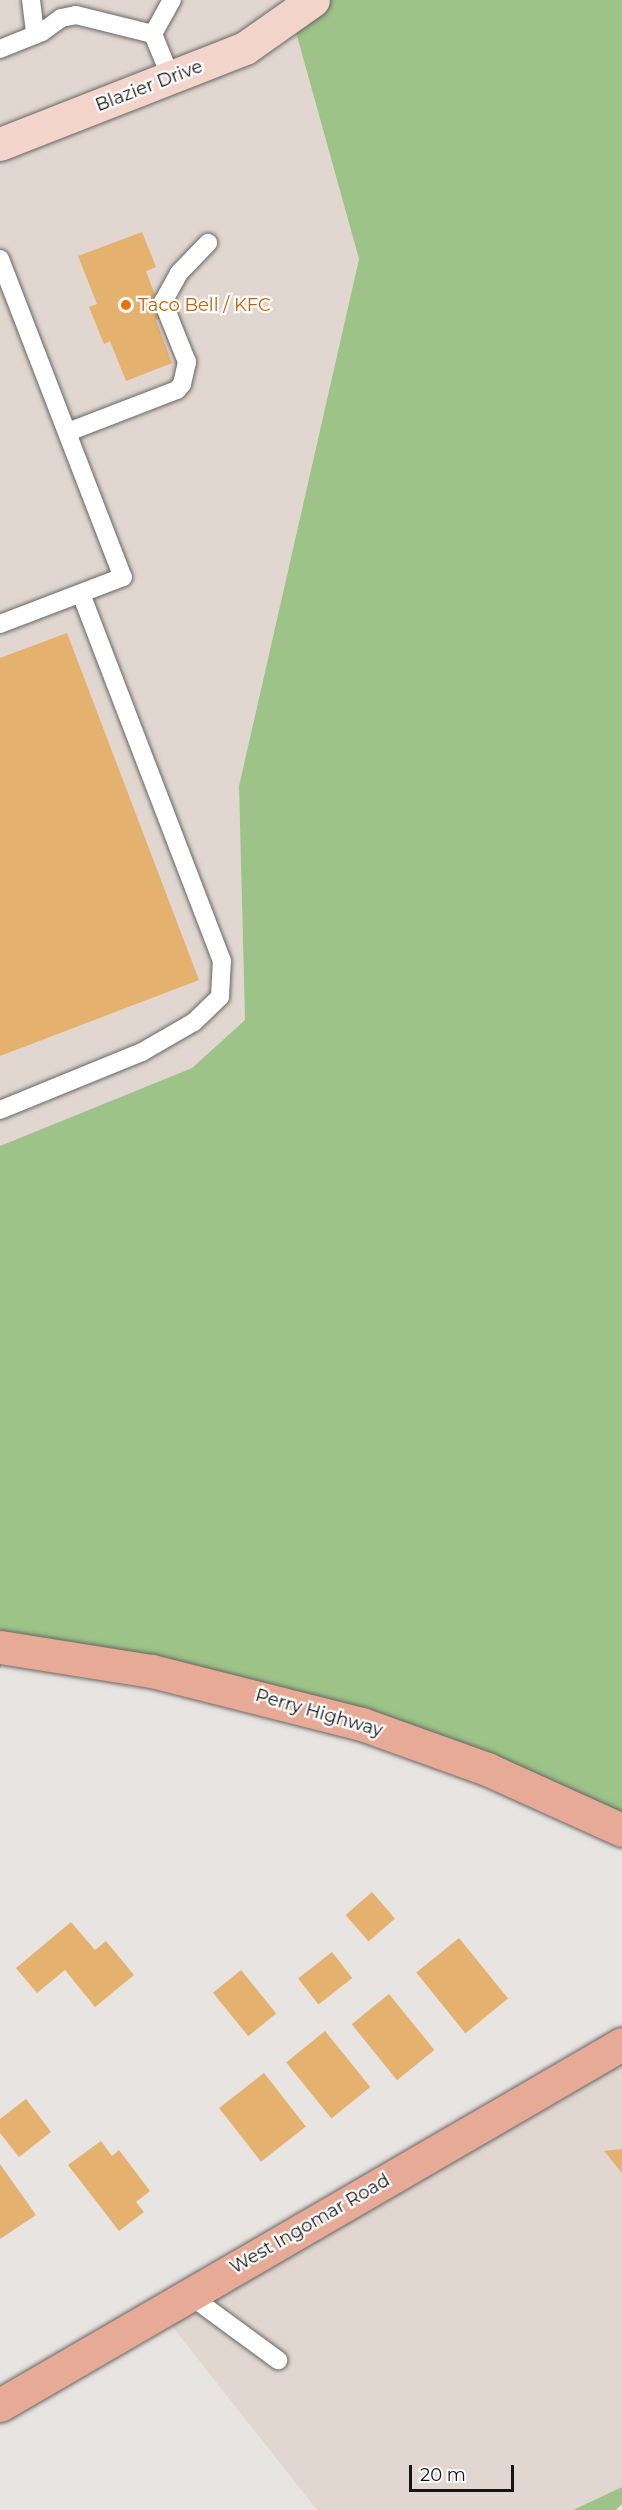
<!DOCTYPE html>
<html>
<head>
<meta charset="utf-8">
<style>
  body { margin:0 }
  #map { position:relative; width:622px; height:2510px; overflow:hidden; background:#e8e4e2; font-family:Montserrat,sans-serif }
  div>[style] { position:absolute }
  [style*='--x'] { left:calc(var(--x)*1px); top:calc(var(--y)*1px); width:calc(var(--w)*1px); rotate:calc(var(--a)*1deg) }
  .built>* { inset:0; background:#e1d7d0 }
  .green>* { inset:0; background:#9dc388 }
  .building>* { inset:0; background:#e4b16e; transform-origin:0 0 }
  .roads { filter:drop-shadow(0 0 2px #686563) drop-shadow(0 0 2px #686563) }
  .lane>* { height:18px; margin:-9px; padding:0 9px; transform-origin:9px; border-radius:9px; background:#fff }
  .secondary>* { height:33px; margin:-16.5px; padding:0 16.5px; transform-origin:16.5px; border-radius:16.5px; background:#f2d4ca }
  .primary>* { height:33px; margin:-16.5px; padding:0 16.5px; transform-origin:16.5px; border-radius:16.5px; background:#e6aa96 }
  .dots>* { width:16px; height:16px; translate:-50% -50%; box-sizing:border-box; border:3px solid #fff; border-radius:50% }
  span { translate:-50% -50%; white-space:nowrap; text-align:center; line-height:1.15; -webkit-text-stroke:4.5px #fff; paint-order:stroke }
  .street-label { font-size:18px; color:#161514 }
  .food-label { font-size:18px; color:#c56008 }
  .left { translate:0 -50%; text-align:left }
  .scale { position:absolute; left:409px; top:2465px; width:105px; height:27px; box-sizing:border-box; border:3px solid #161514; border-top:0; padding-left:8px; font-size:18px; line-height:21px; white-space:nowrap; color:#161514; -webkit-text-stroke:4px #fff; paint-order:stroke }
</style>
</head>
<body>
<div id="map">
  <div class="built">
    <i style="clip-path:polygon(0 0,300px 0,292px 18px,359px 259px,239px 786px,245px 1020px,192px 1068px,0 1146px)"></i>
    <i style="clip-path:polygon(622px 2044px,622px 2487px,573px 2510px,317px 2510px,160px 2311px)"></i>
  </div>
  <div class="green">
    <i style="clip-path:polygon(313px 0,622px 0,622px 1825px,487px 1769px,7px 1648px,0 1669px,0 1146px,192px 1068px,245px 1020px,239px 786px,359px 259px,292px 18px)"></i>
    <i style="clip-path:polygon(622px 2487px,622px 2504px,616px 2510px,573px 2510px)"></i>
  </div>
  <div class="building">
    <i style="clip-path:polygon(142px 232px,156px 267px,146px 271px,163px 317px,156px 320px,172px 363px,126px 381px,110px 341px,104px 344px,89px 307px,97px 304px,78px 256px)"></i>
    <i style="clip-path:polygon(67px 633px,199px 980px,0 1056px,0 658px)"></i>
    <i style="left:372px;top:1892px;width:35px;height:35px;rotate:49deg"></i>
    <i style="clip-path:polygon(71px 1922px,95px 1950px,106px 1941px,134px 1975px,95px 2007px,65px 1970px,37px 1993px,16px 1968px)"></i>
    <i style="left:459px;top:1938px;width:78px;height:55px;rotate:51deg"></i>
    <i style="left:332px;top:1952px;width:33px;height:43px;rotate:52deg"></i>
    <i style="left:241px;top:1970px;width:56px;height:36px;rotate:51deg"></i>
    <i style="left:389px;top:1994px;width:72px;height:48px;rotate:51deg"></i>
    <i style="left:325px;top:2031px;width:72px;height:50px;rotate:51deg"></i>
    <i style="left:264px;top:2073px;width:68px;height:57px;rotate:52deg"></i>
    <i style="clip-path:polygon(26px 2099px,51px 2132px,19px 2157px,0 2133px,0 2119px)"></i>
    <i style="clip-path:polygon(101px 2141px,112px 2156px,119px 2150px,150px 2191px,136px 2202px,144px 2212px,119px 2231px,68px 2165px)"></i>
    <i style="clip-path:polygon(622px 2149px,622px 2173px,604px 2151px)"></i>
    <i style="clip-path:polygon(0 2164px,36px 2215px,0 2239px)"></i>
  </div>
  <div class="roads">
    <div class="lane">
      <i style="--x:31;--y:0;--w:35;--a:83"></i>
      <i style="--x:153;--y:34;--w:39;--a:-61"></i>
      <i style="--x:0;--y:49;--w:45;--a:-22"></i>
      <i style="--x:42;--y:32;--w:24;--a:-36"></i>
      <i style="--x:61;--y:18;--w:15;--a:-11"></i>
      <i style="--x:76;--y:15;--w:79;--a:13.9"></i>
      <i style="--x:153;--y:34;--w:48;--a:67.8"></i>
      <i style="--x:0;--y:259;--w:341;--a:68.9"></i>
      <i style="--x:123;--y:577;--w:132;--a:159.1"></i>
      <i style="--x:68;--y:432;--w:117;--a:-21.1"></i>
      <i style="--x:177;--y:390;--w:8;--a:-50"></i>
      <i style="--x:182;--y:384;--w:23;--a:-77"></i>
      <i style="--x:187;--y:362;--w:65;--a:-111.8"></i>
      <i style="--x:163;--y:302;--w:33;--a:-61"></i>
      <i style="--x:179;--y:273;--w:42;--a:-46"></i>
      <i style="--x:0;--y:1110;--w:153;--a:-22.2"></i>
      <i style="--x:142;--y:1052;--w:60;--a:-30"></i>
      <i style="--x:194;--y:1022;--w:36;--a:-44"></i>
      <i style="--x:220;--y:997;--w:36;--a:-87"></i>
      <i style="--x:222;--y:961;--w:393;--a:-111"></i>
      <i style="--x:188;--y:2294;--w:112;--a:36.3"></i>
    </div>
    <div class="secondary">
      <i style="--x:0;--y:144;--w:263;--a:-21.4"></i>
      <i style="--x:245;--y:48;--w:83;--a:-35.2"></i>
    </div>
    <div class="primary">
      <i style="--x:0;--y:1647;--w:154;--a:9"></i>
      <i style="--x:152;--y:1671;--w:217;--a:14.2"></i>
      <i style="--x:362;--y:1724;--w:133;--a:19.8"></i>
      <i style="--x:487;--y:1769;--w:148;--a:24.3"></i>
      <i style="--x:0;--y:2405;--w:719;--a:-30.13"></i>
    </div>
  </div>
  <div class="dots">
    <i style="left:126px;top:305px;background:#e8710a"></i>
  </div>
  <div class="street-label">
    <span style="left:149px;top:86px;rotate:-21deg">Blazier Drive</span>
    <span style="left:319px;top:1713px;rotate:16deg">Perry Highway</span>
    <span style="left:310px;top:2224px;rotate:-30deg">West Ingomar Road</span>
  </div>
  <div class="food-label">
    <span class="left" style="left:138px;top:305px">Taco Bell / KFC</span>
  </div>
  <div class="scale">20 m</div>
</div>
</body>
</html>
